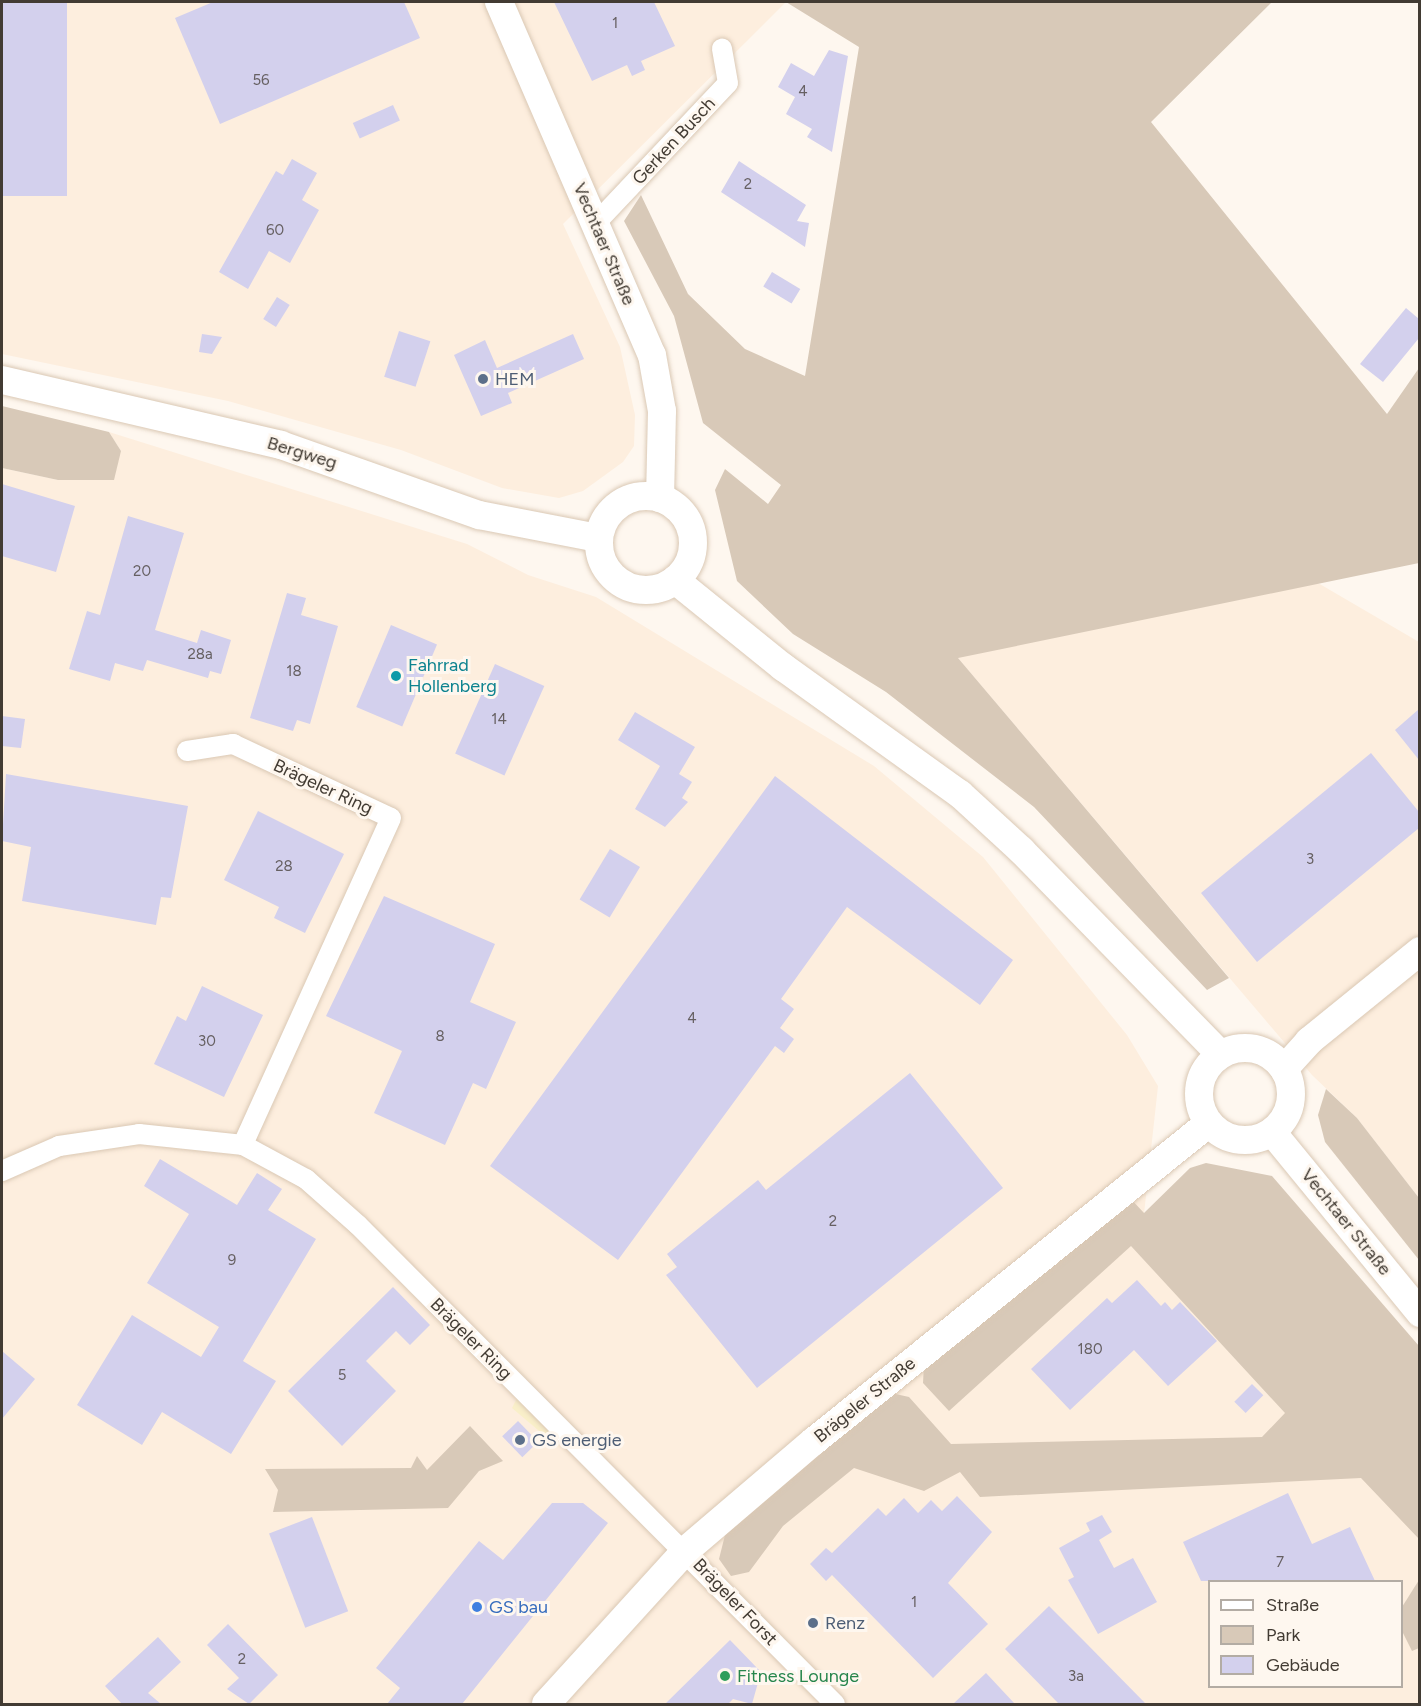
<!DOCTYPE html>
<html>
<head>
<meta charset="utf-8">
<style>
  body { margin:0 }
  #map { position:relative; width:1421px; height:1706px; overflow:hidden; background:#fef7ef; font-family:Figtree,sans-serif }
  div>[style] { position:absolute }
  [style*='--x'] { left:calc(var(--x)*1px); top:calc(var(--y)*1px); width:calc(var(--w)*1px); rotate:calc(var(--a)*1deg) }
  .built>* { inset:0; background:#fdeede }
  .green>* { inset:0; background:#d8c9b8 }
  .sand>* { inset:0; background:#f9efc9 }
  .building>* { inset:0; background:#d3d0ed; transform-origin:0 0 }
  .roads { filter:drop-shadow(0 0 2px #dac8b4) drop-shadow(0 0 2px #dac8b4) }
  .street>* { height:20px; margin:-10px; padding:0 10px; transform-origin:10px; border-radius:10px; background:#fff }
  .secondary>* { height:28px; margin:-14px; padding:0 14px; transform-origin:14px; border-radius:14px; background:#fff }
  .secondary>.ring { margin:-14px; padding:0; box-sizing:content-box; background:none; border:28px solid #fff; border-radius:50% }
  .dots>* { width:16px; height:16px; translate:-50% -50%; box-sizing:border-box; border:3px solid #fef7ef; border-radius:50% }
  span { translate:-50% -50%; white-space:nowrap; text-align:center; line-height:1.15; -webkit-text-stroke:6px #fef7ef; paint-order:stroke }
  .number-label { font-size:15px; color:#666062 }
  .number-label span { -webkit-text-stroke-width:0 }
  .street-label { font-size:18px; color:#423b33 }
  .service-label { font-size:18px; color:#4e5e75 }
  .left { translate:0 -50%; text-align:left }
  .culture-label { font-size:18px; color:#0d838f }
  .shop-label { font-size:18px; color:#366cbe }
  .leisure-label { font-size:18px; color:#27864d }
  .frame { position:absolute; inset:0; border:3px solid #423b33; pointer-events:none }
  .legend { position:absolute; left:1208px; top:1580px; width:195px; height:108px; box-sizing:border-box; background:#fef7ef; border:2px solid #b3aca4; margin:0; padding:8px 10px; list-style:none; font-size:18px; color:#423b33 }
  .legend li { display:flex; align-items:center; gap:12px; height:30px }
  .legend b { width:30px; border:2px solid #b3aca4 }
</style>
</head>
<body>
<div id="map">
  <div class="built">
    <i style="clip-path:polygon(2px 2px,786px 2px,563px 224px,620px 347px,635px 415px,634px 446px,623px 462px,583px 491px,559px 498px,502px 488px,401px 450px,228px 401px,2px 354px)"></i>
    <i style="clip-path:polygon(evenodd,109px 432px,467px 544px,528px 575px,596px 597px,874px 766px,983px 857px,1127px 1035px,1158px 1086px,1144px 1214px,1419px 1506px,1419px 1704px,2px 1704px,2px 468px,58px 480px,121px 451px,109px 432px,1210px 1582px,1402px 1582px,1402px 1686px,1210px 1686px,1210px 1582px)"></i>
    <i style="clip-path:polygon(1318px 583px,1419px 642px,1419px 1198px,1357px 1118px,1312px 1075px,957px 657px)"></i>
  </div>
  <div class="green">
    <i style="clip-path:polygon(786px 2px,1272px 2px,1151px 122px,1387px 414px,1419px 368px,1419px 563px,958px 658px,1229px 978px,1207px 990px,1034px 807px,886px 692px,793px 634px,737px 581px,715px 490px,725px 469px,768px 504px,781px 485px,703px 423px,674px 316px,624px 221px,641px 195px,688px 294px,745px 349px,805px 376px,859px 47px)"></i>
    <i style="clip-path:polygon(2px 406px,109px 432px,121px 451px,114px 480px,58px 480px,2px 468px)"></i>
    <i style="clip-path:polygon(1326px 1089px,1357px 1118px,1419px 1198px,1419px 1260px,1325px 1142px,1318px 1115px)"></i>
    <i style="clip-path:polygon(1206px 1163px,1272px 1176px,1419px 1346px,1419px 1539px,1361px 1478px,980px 1497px,960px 1472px,924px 1491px,854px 1468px,783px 1526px,749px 1572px,731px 1576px,719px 1559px,726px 1531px,891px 1393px,909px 1397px,951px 1444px,1262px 1437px,1285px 1413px,1131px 1246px,949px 1411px,923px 1383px,924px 1364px,1130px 1198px,1144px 1213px,1190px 1168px)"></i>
    <i style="clip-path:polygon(470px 1426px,503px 1461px,479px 1471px,448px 1508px,273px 1512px,278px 1490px,265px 1469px,411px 1468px,417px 1456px,427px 1470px)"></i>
    <i style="clip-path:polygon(1419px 1580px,1419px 1648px,1412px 1651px,1402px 1631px,1402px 1607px)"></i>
  </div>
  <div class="sand">
    <i style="clip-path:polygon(517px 1398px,558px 1441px,558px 1447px,512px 1408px)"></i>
  </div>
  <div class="building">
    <i style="left:2px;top:2px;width:65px;height:194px"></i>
    <i style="clip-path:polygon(213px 2px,404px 2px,420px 38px,220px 124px,175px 18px)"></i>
    <i style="clip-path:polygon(554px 2px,654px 2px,675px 46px,641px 61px,645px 70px,632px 76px,627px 65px,592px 81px)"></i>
    <i style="clip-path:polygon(829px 50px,848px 56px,832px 152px,807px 137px,812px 129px,786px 114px,795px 97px,778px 87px,791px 63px,814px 76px)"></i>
    <i style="left:393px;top:105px;width:17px;height:44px;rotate:66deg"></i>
    <i style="clip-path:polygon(292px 159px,317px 173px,302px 200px,319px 210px,290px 263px,269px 251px,248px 289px,219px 272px,276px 171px,283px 175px)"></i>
    <i style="clip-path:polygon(739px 161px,806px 205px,797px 221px,809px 223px,805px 247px,721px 192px)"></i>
    <i style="left:772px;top:272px;width:33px;height:17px;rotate:31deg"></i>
    <i style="left:277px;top:297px;width:15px;height:26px;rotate:32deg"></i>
    <i style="clip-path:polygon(1406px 308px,1419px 319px,1419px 338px,1383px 382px,1360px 364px)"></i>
    <i style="left:399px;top:331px;width:33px;height:48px;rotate:18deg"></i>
    <i style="clip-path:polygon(202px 334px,222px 337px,212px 354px,199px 352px)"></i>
    <i style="clip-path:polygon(573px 334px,584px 359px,508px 393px,512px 403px,481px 416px,454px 355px,485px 340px,497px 368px)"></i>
    <i style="clip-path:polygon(2px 484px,75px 506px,56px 572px,2px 556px)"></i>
    <i style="clip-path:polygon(128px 516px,184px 533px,155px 630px,197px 643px,201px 630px,231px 640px,221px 674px,210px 671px,208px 678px,147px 660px,143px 671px,115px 663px,110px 681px,69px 669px,87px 611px,100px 615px)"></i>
    <i style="clip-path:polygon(287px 593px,306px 598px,301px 615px,338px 626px,310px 724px,297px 720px,293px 731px,250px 718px)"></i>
    <i style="left:391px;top:625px;width:50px;height:89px;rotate:23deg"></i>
    <i style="left:495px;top:664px;width:54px;height:98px;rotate:24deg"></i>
    <i style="clip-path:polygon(1419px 709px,1419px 760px,1395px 730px)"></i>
    <i style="clip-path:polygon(635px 712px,695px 747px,679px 774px,692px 782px,682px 798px,688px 802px,665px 827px,635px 809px,660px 766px,618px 740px)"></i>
    <i style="clip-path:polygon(2px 716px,25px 719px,21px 748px,2px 746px)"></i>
    <i style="clip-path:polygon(1371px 753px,1419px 812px,1419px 828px,1257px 962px,1201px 893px)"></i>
    <i style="clip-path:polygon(6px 774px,188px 806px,171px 898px,161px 897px,156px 925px,22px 901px,31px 847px,2px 841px)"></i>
    <i style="clip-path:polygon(775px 776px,1013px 960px,980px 1005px,847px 907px,781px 999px,794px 1009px,780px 1028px,794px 1039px,784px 1053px,775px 1046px,618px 1260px,490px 1166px)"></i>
    <i style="clip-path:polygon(258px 811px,344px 854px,305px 933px,274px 918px,279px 907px,224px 880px)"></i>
    <i style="left:610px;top:849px;width:35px;height:59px;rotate:31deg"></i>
    <i style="clip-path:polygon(384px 896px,495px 944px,470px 1002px,516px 1022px,486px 1089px,473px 1083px,445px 1145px,374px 1113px,402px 1051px,326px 1016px)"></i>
    <i style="clip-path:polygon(202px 986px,263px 1015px,224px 1097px,154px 1064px,177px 1016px,186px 1021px)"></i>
    <i style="clip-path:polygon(910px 1073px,1003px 1188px,757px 1388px,666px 1275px,677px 1267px,667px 1254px,758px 1180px,766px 1190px)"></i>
    <i style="clip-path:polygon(160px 1159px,237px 1205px,257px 1173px,282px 1189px,268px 1210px,316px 1239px,243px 1361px,276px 1381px,231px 1454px,162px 1412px,142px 1445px,77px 1405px,132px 1315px,201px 1357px,219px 1327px,147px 1283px,189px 1214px,144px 1186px)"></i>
    <i style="clip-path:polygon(1137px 1280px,1161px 1306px,1165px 1302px,1172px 1310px,1180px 1302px,1217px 1341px,1168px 1386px,1134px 1350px,1070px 1410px,1031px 1369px,1107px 1298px,1112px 1303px)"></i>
    <i style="clip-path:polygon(393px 1287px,430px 1325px,410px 1345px,396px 1331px,366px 1361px,396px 1391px,342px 1446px,288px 1391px)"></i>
    <i style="clip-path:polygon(2px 1351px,35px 1379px,2px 1419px)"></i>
    <i style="left:1252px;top:1384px;width:16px;height:25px;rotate:45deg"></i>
    <i style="left:518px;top:1421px;width:29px;height:22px;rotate:46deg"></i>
    <i style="clip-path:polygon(1288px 1493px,1312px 1544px,1350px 1527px,1375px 1581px,1201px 1581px,1183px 1542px)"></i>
    <i style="clip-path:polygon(957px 1496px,992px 1532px,948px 1583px,988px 1624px,933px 1678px,832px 1575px,826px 1581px,810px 1564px,826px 1548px,832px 1553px,878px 1508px,886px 1516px,904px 1498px,918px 1513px,931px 1500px,942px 1511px)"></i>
    <i style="clip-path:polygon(552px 1503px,583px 1503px,608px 1523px,462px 1704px,387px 1704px,400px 1688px,376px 1668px,479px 1541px,503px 1560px)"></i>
    <i style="clip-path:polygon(1102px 1515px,1112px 1532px,1099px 1540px,1114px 1568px,1133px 1558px,1157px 1602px,1098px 1634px,1068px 1580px,1074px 1577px,1059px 1548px,1090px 1531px,1086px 1523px)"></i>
    <i style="left:312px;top:1517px;width:101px;height:46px;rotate:69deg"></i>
    <i style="clip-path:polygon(1049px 1606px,1084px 1641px,1146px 1704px,1059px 1704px,1005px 1649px)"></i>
    <i style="clip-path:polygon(228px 1624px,278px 1675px,249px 1704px,227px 1689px,239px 1678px,207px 1645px)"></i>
    <i style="clip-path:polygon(158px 1637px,181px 1662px,148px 1693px,161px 1704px,122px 1704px,105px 1686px)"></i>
    <i style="clip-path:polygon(730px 1640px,761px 1672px,752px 1704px,733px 1699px,728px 1704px,665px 1704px)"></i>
    <i style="clip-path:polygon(986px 1673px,1015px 1704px,953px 1704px)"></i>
  </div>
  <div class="roads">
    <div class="street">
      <i style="--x:596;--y:223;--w:192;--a:-46.7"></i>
      <i style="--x:728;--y:83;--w:35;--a:-100"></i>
      <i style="--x:187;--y:751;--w:47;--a:-8.7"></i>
      <i style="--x:233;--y:744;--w:174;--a:25.1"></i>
      <i style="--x:391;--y:818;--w:359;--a:114.4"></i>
      <i style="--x:243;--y:1145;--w:72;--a:28.4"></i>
      <i style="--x:306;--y:1179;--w:69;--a:41.5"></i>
      <i style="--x:358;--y:1225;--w:676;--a:45.12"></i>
      <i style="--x:2;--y:1171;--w:62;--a:-23.7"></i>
      <i style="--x:59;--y:1146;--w:81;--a:-8.5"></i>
      <i style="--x:139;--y:1134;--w:105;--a:6"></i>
    </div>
    <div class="secondary">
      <i style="--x:499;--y:2;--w:385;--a:66.6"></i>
      <i style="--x:652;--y:355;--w:57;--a:79.9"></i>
      <i style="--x:662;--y:411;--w:87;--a:91.3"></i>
      <i style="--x:2;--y:380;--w:286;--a:13.1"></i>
      <i style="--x:281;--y:445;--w:210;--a:19.5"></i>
      <i style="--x:479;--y:515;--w:121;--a:10.9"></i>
      <i class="ring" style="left:599px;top:496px;width:66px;height:66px"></i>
      <i style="--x:675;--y:580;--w:139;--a:38.9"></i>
      <i style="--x:783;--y:667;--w:218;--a:35.7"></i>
      <i style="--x:960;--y:794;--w:83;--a:42.6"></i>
      <i style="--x:1021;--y:850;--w:285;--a:45.7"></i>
      <i class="ring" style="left:1199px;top:1048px;width:64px;height:64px"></i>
      <i style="--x:1284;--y:1069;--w:38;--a:-48"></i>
      <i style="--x:1309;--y:1041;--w:143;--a:-39"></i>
      <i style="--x:1272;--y:1132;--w:234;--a:50.7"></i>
      <i style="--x:546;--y:1704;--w:207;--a:-47.7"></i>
      <i style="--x:685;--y:1551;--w:170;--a:-40.5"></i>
      <i style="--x:814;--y:1441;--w:507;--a:-38.84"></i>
    </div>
  </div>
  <div class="dots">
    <i style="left:483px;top:379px;background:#5c6f8a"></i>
    <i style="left:396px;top:676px;background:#0f9aa8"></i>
    <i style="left:520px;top:1440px;background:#5c6f8a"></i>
    <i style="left:477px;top:1607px;background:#3f7fe0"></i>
    <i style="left:813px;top:1623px;background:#5c6f8a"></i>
    <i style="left:725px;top:1676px;background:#2e9e5b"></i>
  </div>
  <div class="number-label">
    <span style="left:615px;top:24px">1</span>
    <span style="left:261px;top:81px">56</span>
    <span style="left:803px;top:92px">4</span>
    <span style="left:748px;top:185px">2</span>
    <span style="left:275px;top:231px">60</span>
    <span style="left:142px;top:572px">20</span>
    <span style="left:200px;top:655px">28a</span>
    <span style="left:294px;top:672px">18</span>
    <span style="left:499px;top:720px">14</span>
    <span style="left:1310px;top:860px">3</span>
    <span style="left:284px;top:867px">28</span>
    <span style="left:692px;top:1019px">4</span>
    <span style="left:440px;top:1037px">8</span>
    <span style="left:207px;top:1042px">30</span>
    <span style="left:833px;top:1222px">2</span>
    <span style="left:232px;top:1261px">9</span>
    <span style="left:1090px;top:1350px">180</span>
    <span style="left:342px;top:1376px">5</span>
    <span style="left:1280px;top:1563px">7</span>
    <span style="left:914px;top:1603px">1</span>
    <span style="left:242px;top:1660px">2</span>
    <span style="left:1076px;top:1677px">3a</span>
  </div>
  <div class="street-label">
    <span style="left:674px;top:141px;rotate:-47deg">Gerken Busch</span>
    <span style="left:604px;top:244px;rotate:67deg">Vechtaer Straße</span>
    <span style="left:302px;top:453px;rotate:17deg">Bergweg</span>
    <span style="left:323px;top:787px;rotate:25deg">Brägeler Ring</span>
    <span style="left:1346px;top:1222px;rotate:51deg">Vechtaer Straße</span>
    <span style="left:471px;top:1339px;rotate:45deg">Brägeler Ring</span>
    <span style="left:865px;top:1400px;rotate:-39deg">Brägeler Straße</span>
    <span style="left:735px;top:1602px;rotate:46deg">Brägeler Forst</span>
  </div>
  <div class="service-label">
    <span class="left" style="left:495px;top:379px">HEM</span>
    <span class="left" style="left:532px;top:1440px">GS energie</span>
    <span class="left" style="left:825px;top:1623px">Renz</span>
  </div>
  <div class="culture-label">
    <span class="left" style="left:408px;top:676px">Fahrrad<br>Hollenberg</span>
  </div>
  <div class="shop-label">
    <span class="left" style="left:489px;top:1607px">GS bau</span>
  </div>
  <div class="leisure-label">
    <span class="left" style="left:737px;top:1676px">Fitness Lounge</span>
  </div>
  <div class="frame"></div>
  <ul class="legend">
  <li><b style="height:8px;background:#fff"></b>Straße</li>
  <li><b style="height:16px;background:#d8c9b8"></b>Park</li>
  <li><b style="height:16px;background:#d3d0ed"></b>Gebäude</li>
  </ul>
</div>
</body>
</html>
